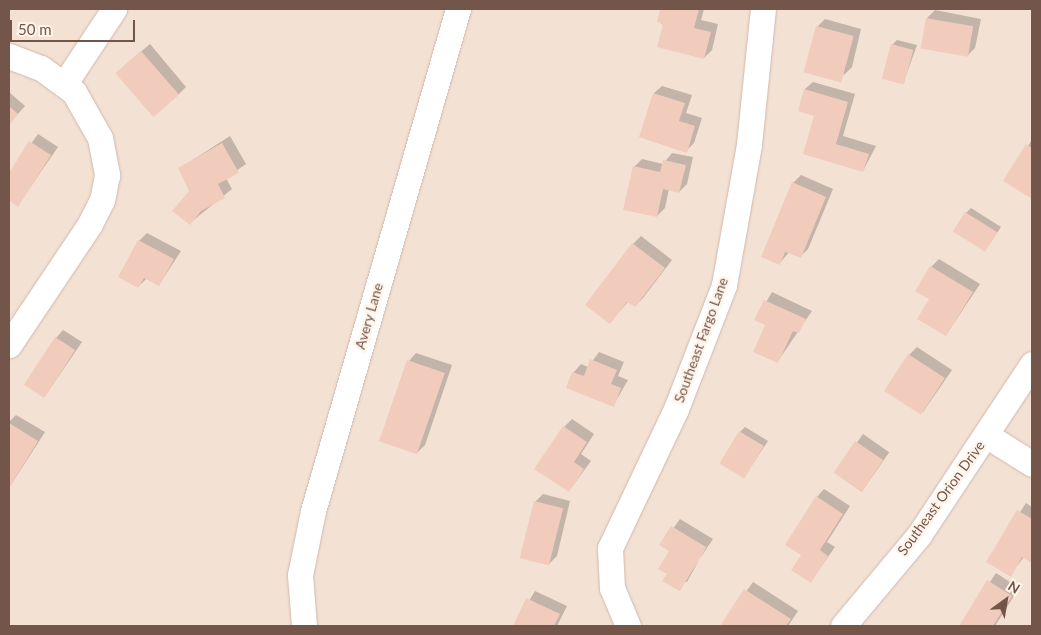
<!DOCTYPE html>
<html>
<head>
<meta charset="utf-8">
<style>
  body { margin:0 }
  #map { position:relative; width:1041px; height:635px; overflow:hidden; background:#fcf0e5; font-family:Lato,sans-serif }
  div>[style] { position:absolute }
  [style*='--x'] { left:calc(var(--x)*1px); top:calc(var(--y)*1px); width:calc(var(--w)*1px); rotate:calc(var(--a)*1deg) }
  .residential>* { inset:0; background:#f3e1d3; transform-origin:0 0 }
  .shadow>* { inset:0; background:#0003; transform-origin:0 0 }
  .building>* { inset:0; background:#f1ccbd; transform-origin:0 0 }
  .roads { filter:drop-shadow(0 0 1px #cfb9ae) drop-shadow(0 0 1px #cfb9ae) }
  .minor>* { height:25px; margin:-12.5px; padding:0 12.5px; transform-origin:12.5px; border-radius:12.5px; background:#fff }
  span { translate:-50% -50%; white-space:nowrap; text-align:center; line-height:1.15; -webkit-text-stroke:5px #fff5eb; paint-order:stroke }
  .street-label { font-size:14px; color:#74554a }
  .frame { position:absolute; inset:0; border:10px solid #74554a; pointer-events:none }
  .north { position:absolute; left:981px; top:575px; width:50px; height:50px; -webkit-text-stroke:4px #fff5eb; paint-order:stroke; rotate:32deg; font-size:14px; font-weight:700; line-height:20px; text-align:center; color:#74554a }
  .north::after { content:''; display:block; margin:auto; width:18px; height:22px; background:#74554a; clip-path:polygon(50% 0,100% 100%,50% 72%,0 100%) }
  .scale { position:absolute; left:10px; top:20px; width:125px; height:22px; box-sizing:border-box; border:2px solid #74554a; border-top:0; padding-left:6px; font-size:15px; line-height:18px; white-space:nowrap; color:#74554a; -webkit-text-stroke:4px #fff5eb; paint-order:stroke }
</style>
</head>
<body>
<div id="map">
  <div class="residential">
    <i style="left:9px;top:9px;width:1023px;height:617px"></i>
  </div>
  <div class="shadow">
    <i style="clip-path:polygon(661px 9px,704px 9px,701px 20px,718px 24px,712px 50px,704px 58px,658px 21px)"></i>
    <i style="clip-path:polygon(935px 10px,981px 19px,975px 48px,967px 56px,927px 18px)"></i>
    <i style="clip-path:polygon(825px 19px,861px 29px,852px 67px,844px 75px,817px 27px)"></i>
    <i style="clip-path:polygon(897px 40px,917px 45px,903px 84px,892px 45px)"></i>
    <i style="clip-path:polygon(150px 44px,186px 87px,178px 95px,125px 65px)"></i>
    <i style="clip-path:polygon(813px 82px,855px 94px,843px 136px,876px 146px,863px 171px,804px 153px,815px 115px,805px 89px)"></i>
    <i style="clip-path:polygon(662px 86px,692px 95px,686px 113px,702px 118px,694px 143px,686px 151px,654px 93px)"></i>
    <i style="clip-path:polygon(9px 92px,25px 106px,9px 124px)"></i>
    <i style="clip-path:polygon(38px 134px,58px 147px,18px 205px,9px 199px,9px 175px)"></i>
    <i style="clip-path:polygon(230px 136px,246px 164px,226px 178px,232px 189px,190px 223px,190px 191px,180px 168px)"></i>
    <i style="clip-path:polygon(1032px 140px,1032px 198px,1005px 181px)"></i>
    <i style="clip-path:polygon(672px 153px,693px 157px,687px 184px,679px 192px,669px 189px,665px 208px,657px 216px,634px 167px,642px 159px,663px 164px)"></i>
    <i style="clip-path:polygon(801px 175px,833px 189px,808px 249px,800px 257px,789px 252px,780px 263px,793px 183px)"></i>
    <i style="clip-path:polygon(971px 208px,1001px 227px,985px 251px,966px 213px)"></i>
    <i style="clip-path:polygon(147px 233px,181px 251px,159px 285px,147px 278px,138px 287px,139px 241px)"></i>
    <i style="clip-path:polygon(641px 236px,672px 260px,643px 298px,635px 306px,629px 301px,610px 322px,633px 244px)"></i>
    <i style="clip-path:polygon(939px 259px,980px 284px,946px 335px,930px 299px,931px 267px)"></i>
    <i style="clip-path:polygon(772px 292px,812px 311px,778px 361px,767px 324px,756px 319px)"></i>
    <i style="clip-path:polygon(63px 330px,82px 342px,45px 396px,56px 338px)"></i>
    <i style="clip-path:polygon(917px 347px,952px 370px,923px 412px,909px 355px)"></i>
    <i style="clip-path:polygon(599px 352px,624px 362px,618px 376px,628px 380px,613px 406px,567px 387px,574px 372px,581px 364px,588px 367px)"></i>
    <i style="clip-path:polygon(416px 353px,452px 365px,425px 445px,417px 453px,409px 361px)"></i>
    <i style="clip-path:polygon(16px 415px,45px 432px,9px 488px,9px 422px)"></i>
    <i style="clip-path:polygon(572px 419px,594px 434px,581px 454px,591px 461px,569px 491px,564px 427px)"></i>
    <i style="clip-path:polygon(745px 427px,768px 441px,744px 477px,740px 432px)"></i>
    <i style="left:863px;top:434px;width:32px;height:48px;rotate:35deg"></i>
    <i style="clip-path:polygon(824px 489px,850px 506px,827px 542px,835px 547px,811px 581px,803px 554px,817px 497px)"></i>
    <i style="clip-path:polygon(543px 494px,570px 501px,557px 556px,549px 564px,535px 502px)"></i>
    <i style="clip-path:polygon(1026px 503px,1032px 507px,1032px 562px,1024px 557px,1010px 575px,988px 562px)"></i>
    <i style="clip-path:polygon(evenodd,680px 519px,713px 539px,679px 590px,668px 573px,671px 551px,661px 545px,680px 519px,709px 542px,687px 582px,684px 582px,709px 542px)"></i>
    <i style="clip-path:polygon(996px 573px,1019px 588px,995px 626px,960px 626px)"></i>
    <i style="clip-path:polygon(753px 582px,798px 611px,788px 626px,722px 626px)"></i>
    <i style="clip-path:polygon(535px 591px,567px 606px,557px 626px,514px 626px)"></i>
  </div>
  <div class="building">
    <i style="clip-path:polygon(660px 9px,699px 9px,694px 28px,711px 32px,704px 59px,657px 47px,663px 24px,657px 22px)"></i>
    <i style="left:926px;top:18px;width:48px;height:31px;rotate:10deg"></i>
    <i style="left:816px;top:26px;width:39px;height:48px;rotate:15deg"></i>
    <i style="left:891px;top:44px;width:23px;height:36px;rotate:15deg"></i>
    <i style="left:141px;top:51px;width:58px;height:34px;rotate:49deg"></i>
    <i style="clip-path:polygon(804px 89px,848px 102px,836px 144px,869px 154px,863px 172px,803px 154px,814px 116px,798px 111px)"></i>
    <i style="clip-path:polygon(653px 93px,685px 103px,679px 121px,695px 126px,687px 153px,639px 137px)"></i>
    <i style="clip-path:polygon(9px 106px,18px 114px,9px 125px)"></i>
    <i style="clip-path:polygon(29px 141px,51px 155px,18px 207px,9px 200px,9px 173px)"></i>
    <i style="clip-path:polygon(222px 143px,239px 173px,218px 184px,225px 198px,201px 211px,190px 225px,172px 211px,189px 191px,178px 168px)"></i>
    <i style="clip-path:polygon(1026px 144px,1032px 148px,1032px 199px,1003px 181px)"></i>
    <i style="clip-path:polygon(663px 160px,686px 165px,679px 193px,663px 189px,657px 217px,623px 210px,633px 166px,660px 172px)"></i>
    <i style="clip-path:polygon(792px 182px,826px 197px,801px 258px,785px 252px,780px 265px,761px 257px)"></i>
    <i style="left:965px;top:212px;width:38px;height:23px;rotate:32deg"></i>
    <i style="clip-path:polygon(138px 240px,174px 259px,159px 286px,144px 278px,138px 288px,118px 277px)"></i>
    <i style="clip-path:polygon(632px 243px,665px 268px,635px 307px,627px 302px,610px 324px,585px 305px)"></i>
    <i style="clip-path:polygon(930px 266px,973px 292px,946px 336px,917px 319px,929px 299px,915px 291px)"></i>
    <i style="clip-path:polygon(764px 300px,806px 319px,799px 333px,793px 331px,778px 363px,753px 352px,765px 325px,754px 320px)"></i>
    <i style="left:55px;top:337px;width:24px;height:57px;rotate:33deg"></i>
    <i style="left:908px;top:354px;width:44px;height:44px;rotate:33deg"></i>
    <i style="clip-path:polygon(590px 359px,617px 370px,611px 384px,621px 388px,614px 407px,566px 388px,572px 372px,584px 376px)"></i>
    <i style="left:407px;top:360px;width:40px;height:86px;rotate:19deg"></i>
    <i style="clip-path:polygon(9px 423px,38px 441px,9px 488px)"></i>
    <i style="clip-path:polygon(563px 426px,587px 442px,574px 462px,584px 469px,569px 492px,534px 469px)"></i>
    <i style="left:739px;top:431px;width:29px;height:38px;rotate:31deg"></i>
    <i style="left:855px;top:441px;width:34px;height:38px;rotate:34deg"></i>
    <i style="clip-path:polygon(816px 496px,843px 514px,820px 550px,828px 556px,811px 583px,791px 570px,801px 555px,785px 545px)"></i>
    <i style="left:534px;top:501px;width:30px;height:59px;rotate:14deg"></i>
    <i style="clip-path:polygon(1017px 510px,1032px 519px,1032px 563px,1022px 557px,1011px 577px,986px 562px)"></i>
    <i style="clip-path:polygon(671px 526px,706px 547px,680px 591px,662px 581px,667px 574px,658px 569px,669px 551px,659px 545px)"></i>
    <i style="clip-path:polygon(987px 580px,1012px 596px,993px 626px,959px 626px)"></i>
    <i style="clip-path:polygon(744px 589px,791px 619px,786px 626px,720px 626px)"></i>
    <i style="clip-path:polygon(526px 598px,560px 614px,554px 626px,513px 626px)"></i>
  </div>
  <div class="roads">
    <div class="minor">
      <i style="--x:9;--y:56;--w:34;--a:21"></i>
      <i style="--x:41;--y:68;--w:41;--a:36"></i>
      <i style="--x:74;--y:92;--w:53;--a:60.5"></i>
      <i style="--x:100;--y:138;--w:38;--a:79"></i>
      <i style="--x:107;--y:175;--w:25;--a:101"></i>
      <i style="--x:102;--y:200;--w:27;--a:117"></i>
      <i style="--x:90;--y:224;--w:146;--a:123.8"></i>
      <i style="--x:65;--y:83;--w:89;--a:-56.5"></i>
      <i style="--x:986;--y:435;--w:54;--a:32.2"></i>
      <i style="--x:304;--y:626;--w:51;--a:-94.5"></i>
      <i style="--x:300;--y:575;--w:65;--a:-78.5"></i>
      <i style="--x:313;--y:511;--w:523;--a:-73.89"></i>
      <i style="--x:628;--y:626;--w:41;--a:-112.8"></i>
      <i style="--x:612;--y:588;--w:40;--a:-92.9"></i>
      <i style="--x:610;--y:548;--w:154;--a:-64.6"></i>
      <i style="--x:676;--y:409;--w:133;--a:-68.8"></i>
      <i style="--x:724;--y:285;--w:143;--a:-79.9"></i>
      <i style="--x:749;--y:144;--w:136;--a:-84.1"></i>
      <i style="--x:843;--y:626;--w:119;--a:-50.1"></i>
      <i style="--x:919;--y:535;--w:205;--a:-56.5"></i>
    </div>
  </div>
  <div class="street-label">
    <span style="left:369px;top:316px;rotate:-74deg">Avery Lane</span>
    <span style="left:701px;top:340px;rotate:-70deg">Southeast Fargo Lane</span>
    <span style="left:941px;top:498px;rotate:-54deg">Southeast Orion Drive</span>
  </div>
  <div class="frame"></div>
  <div class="north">N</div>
  <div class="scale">50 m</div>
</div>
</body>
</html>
